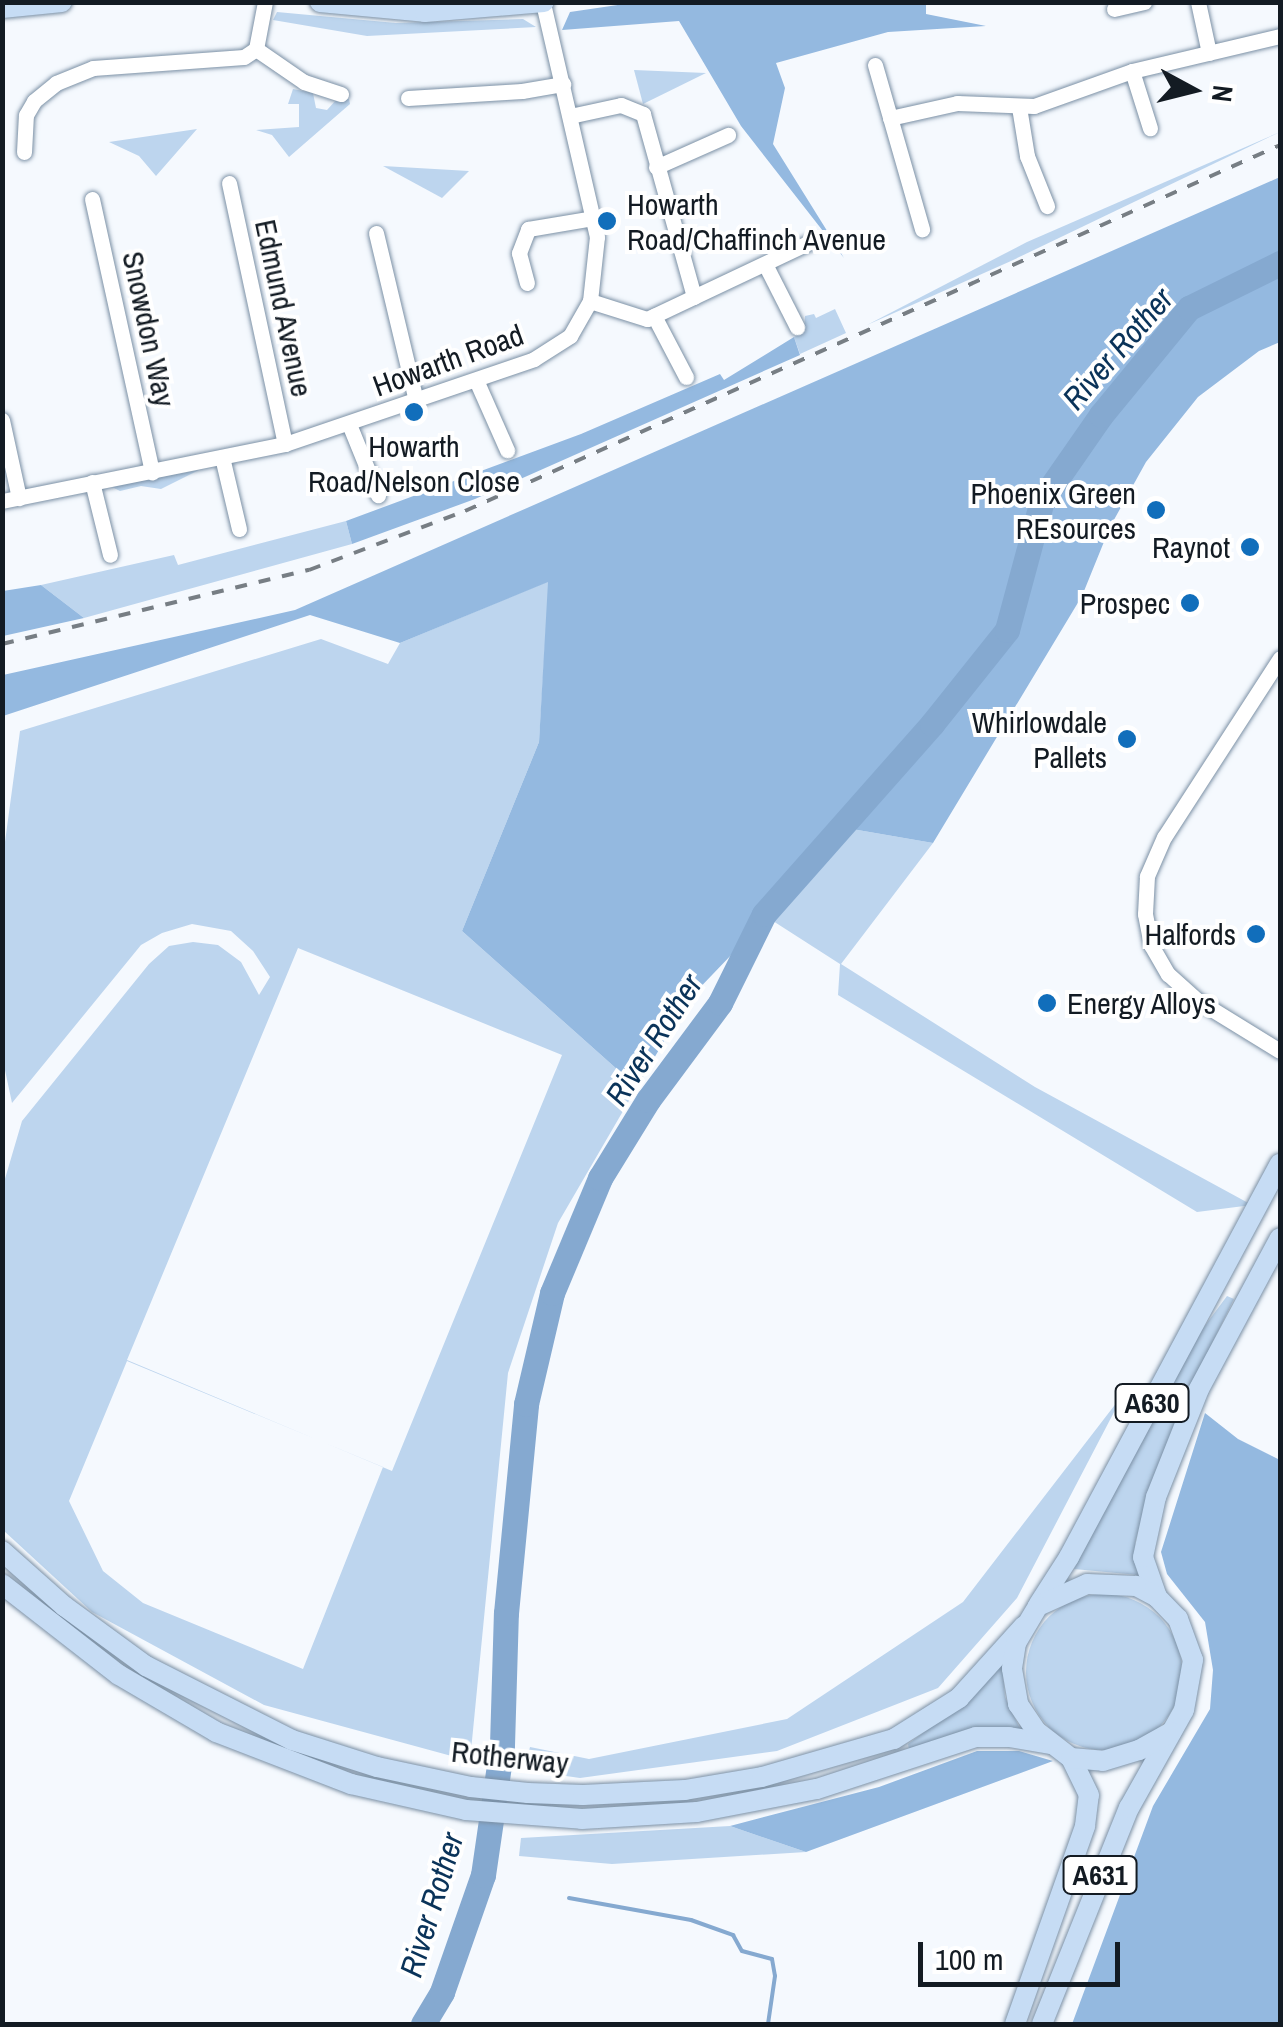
<!DOCTYPE html>
<html>
<head>
<meta charset="utf-8">
<style>
  body { margin:0 }
  #map { position:relative; width:1283px; height:2027px; overflow:hidden; background:#f5f9fe; font-family:"Archivo Narrow",sans-serif }
  div>[style] { position:absolute }
  [style*='--x'] { left:calc(var(--x)*1px); top:calc(var(--y)*1px); width:calc(var(--w)*1px); rotate:calc(var(--a)*1deg) }
  .green>* { inset:0; background:#bdd5ee }
  .round { border-radius:50% }
  .forest>* { inset:0; background:#94b9e0 }
  .stream>* { height:4px; margin:-2px; padding:0 2px; transform-origin:2px; border-radius:2px; background:#85a9d0 }
  .river>* { height:25px; margin:-12.5px; padding:0 12.5px; transform-origin:12.5px; border-radius:12.5px; background:#85a9d0 }
  .roads { filter:drop-shadow(0 0 2px #7b90a5) drop-shadow(0 0 2px #7b90a5) }
  .minor>* { height:15px; margin:-7.5px; padding:0 7.5px; transform-origin:7.5px; border-radius:7.5px; background:#fff }
  .major>* { height:20px; margin:-10px; padding:0 10px; transform-origin:10px; border-radius:10px; background:#c6dcf4 }
  .rail>* { height:4px; margin-top:-2px; transform-origin:0; background:repeating-linear-gradient(90deg,#777e84 0 12px,transparent 0 24px) }
  .dots>* { width:28px; height:28px; translate:-50% -50%; box-sizing:border-box; border:5px solid #fff; border-radius:50% }
  span { translate:-50% -50%; white-space:nowrap; text-align:center; line-height:1.15; -webkit-text-stroke:8px #fff; paint-order:stroke }
  .shield-label span { padding:2px 8px; background:#fff; border:2px solid; border-radius:8px; -webkit-text-stroke-width:0 }
  .shield-label { font-size:28px; color:#131b23; font-weight:700 }
  .poi-label { font-size:30px; color:#131b23 }
  .left { translate:0 -50%; text-align:left }
  .right { translate:-100% -50%; text-align:right }
  .street-label { font-size:30px; color:#131b23 }
  .water-label { font-size:32px; color:#0a3359; font-style:italic }
  .frame { position:absolute; inset:0; border:5px solid #131b23; pointer-events:none }
  .north { position:absolute; left:1143px; top:40px; width:100px; height:100px; -webkit-text-stroke:8px #fff; paint-order:stroke; rotate:97deg; font-size:28px; font-weight:700; line-height:40px; text-align:center; color:#131b23 }
  .north::after { content:''; display:block; margin:auto; width:35px; height:45px; background:#131b23; clip-path:polygon(50% 0,100% 100%,50% 72%,0 100%) }
  .scale { position:absolute; left:918px; top:1942px; width:202px; height:45px; box-sizing:border-box; border:5px solid #131b23; border-top:0; padding-left:12px; font-size:30px; line-height:35px; white-space:nowrap; color:#131b23; -webkit-text-stroke:8px #fff; paint-order:stroke }
</style>
</head>
<body>
<div id="map">
  <div class="green">
    <i style="clip-path:polygon(277px 12px,396px 23px,523px 19px,536px 27px,367px 36px,273px 20px)"></i>
    <i style="clip-path:polygon(634px 70px,706px 73px,643px 104px)"></i>
    <i style="clip-path:polygon(293px 89px,313px 93px,316px 108px,327px 110px,337px 99px,349px 99px,350px 104px,289px 157px,272px 135px,256px 130px,299px 127px,299px 104px,288px 104px)"></i>
    <i style="clip-path:polygon(197px 129px,156px 176px,139px 156px,109px 142px)"></i>
    <i style="clip-path:polygon(1280px 132px,1011px 261px,867px 325px,1027px 242px)"></i>
    <i style="clip-path:polygon(383px 166px,469px 171px,442px 198px)"></i>
    <i style="clip-path:polygon(835px 309px,846px 333px,800px 354px,794px 337px,804px 332px,805px 316px,814px 314px,816px 318px)"></i>
    <i style="clip-path:polygon(199px 470px,161px 489px,141px 486px,120px 491px,110px 486px)"></i>
    <i style="clip-path:polygon(346px 521px,352px 544px,84px 618px,41px 585px,174px 555px,178px 565px)"></i>
    <i style="clip-path:polygon(evenodd,549px 581px,539px 742px,462px 931px,637px 1087px,558px 1223px,508px 1373px,470px 1761px,264px 1705px,92px 1612px,3px 1530px,2px 1189px,22px 1121px,149px 964px,169px 946px,193px 942px,218px 945px,241px 962px,259px 995px,270px 977px,253px 951px,231px 931px,192px 924px,162px 933px,141px 945px,12px 1103px,2px 1056px,2px 864px,20px 731px,321px 639px,388px 664px,400px 643px,549px 581px,298px 948px,562px 1055px,392px 1471px,127px 1360px,298px 948px,549px 581px,127px 1361px,383px 1467px,303px 1669px,143px 1603px,103px 1571px,69px 1501px,127px 1361px)"></i>
    <i style="clip-path:polygon(852px 829px,933px 843px,841px 964px,1035px 1087px,1252px 1205px,1197px 1212px,838px 995px,840px 964px,773px 921px)"></i>
    <i style="clip-path:polygon(1227px 1296px,1234px 1299px,1195px 1378px,1147px 1500px,1135px 1543px,1138px 1575px,1074px 1569px,1195px 1339px)"></i>
    <i style="clip-path:polygon(1124px 1393px,1017px 1598px,938px 1688px,777px 1751px,580px 1778px,524px 1770px,530px 1747px,589px 1759px,787px 1719px,963px 1602px)"></i>
    <i class="round" style="left:1026px;top:1594px;width:156px;height:156px"></i>
    <i style="clip-path:polygon(1002px 1661px,1005px 1697px,1020px 1729px,909px 1749px,908px 1744px,974px 1695px)"></i>
    <i style="clip-path:polygon(730px 1826px,806px 1852px,612px 1864px,519px 1856px,521px 1838px)"></i>
  </div>
  <div class="forest">
    <i style="clip-path:polygon(638px 2px,926px 3px,926px 14px,986px 26px,888px 32px,776px 63px,785px 88px,773px 144px,844px 258px,741px 126px,679px 21px,562px 30px,570px 12px)"></i>
    <i style="clip-path:polygon(1280px 177px,1280px 342px,1259px 351px,1198px 397px,1146px 462px,1110px 527px,1082px 596px,933px 843px,852px 829px,689px 999px,637px 1087px,462px 931px,539px 742px,548px 582px,400px 643px,310px 615px,3px 716px,3px 675px,295px 610px)"></i>
    <i style="clip-path:polygon(794px 337px,800px 355px,475px 499px,352px 544px,346px 521px,581px 434px,720px 374px,724px 380px)"></i>
    <i style="clip-path:polygon(41px 585px,84px 618px,3px 636px,3px 591px)"></i>
    <i style="clip-path:polygon(1205px 1413px,1238px 1439px,1280px 1460px,1280px 2024px,1072px 2024px,1153px 1806px,1210px 1709px,1213px 1670px,1205px 1622px,1167px 1574px,1161px 1552px)"></i>
    <i style="clip-path:polygon(977px 1751px,1019px 1751px,1053px 1761px,806px 1852px,730px 1826px,879px 1787px)"></i>
  </div>
  <div class="stream">
    <i style="--x:569;--y:1898;--w:124;--a:10.2"></i>
    <i style="--x:691;--y:1920;--w:45;--a:19.7"></i>
    <i style="--x:733;--y:1935;--w:18;--a:61"></i>
    <i style="--x:742;--y:1951;--w:31;--a:15"></i>
    <i style="--x:772;--y:1959;--w:17;--a:80"></i>
    <i style="--x:775;--y:1976;--w:49;--a:98.3"></i>
  </div>
  <div class="river">
    <i style="--x:423;--y:2024;--w:37;--a:-59"></i>
    <i style="--x:442;--y:1992;--w:124;--a:-70.7"></i>
    <i style="--x:483;--y:1875;--w:131;--a:-81.7"></i>
    <i style="--x:502;--y:1745;--w:132;--a:-88.3"></i>
    <i style="--x:506;--y:1613;--w:210;--a:-84.5"></i>
    <i style="--x:526;--y:1404;--w:114;--a:-76.8"></i>
    <i style="--x:552;--y:1293;--w:125;--a:-67.3"></i>
    <i style="--x:600;--y:1178;--w:92;--a:-58.4"></i>
    <i style="--x:648;--y:1100;--w:121;--a:-53.4"></i>
    <i style="--x:720;--y:1003;--w:99;--a:-63.7"></i>
    <i style="--x:764;--y:914;--w:254;--a:-48.5"></i>
    <i style="--x:932;--y:724;--w:120;--a:-51.4"></i>
    <i style="--x:1007;--y:630;--w:135;--a:-74.9"></i>
    <i style="--x:1042;--y:500;--w:103;--a:-55.2"></i>
    <i style="--x:1101;--y:415;--w:139;--a:-50.6"></i>
    <i style="--x:1189;--y:308;--w:102;--a:-26.3"></i>
  </div>
  <div class="roads">
    <div class="minor">
      <i style="--x:1198;--y:2;--w:52;--a:77.8"></i>
      <i style="--x:1114;--y:9;--w:31;--a:-13"></i>
      <i style="--x:256;--y:49;--w:58;--a:34.5"></i>
      <i style="--x:304;--y:82;--w:39;--a:18"></i>
      <i style="--x:875;--y:65;--w:171;--a:74"></i>
      <i style="--x:1132;--y:71;--w:60;--a:72.5"></i>
      <i style="--x:408;--y:98;--w:114;--a:-3.5"></i>
      <i style="--x:522;--y:91;--w:42;--a:-9.7"></i>
      <i style="--x:1019;--y:107;--w:50;--a:80.7"></i>
      <i style="--x:1027;--y:156;--w:54;--a:68.2"></i>
      <i style="--x:570;--y:116;--w:52;--a:-12.2"></i>
      <i style="--x:621;--y:105;--w:24;--a:22"></i>
      <i style="--x:643;--y:114;--w:190;--a:74.4"></i>
      <i style="--x:890;--y:118;--w:69;--a:-12.6"></i>
      <i style="--x:957;--y:103;--w:77;--a:2.2"></i>
      <i style="--x:1034;--y:106;--w:104;--a:-19.7"></i>
      <i style="--x:1132;--y:71;--w:152;--a:-13.3"></i>
      <i style="--x:24;--y:152;--w:37;--a:-87"></i>
      <i style="--x:26;--y:115;--w:16;--a:-60"></i>
      <i style="--x:34;--y:101;--w:28;--a:-39"></i>
      <i style="--x:56;--y:83;--w:40;--a:-22"></i>
      <i style="--x:93;--y:68;--w:151;--a:-4.2"></i>
      <i style="--x:244;--y:57;--w:14;--a:-34"></i>
      <i style="--x:256;--y:49;--w:48;--a:-79.2"></i>
      <i style="--x:656;--y:167;--w:79;--a:-24"></i>
      <i style="--x:229;--y:183;--w:267;--a:77.9"></i>
      <i style="--x:92;--y:199;--w:280;--a:77.6"></i>
      <i style="--x:376;--y:233;--w:173;--a:76.6"></i>
      <i style="--x:765;--y:264;--w:71;--a:63.1"></i>
      <i style="--x:527;--y:283;--w:31;--a:-105"></i>
      <i style="--x:519;--y:253;--w:26;--a:-69"></i>
      <i style="--x:528;--y:229;--w:67;--a:-9.5"></i>
      <i style="--x:590;--y:301;--w:60;--a:17.5"></i>
      <i style="--x:647;--y:319;--w:183;--a:-25.3"></i>
      <i style="--x:654;--y:316;--w:69;--a:62.3"></i>
      <i style="--x:476;--y:380;--w:77;--a:66.1"></i>
      <i style="--x:2;--y:420;--w:80;--a:77.7"></i>
      <i style="--x:349;--y:424;--w:77;--a:67.8"></i>
      <i style="--x:222;--y:457;--w:74;--a:76.7"></i>
      <i style="--x:92;--y:482;--w:75;--a:76.1"></i>
      <i style="--x:2;--y:501;--w:289;--a:-11.4"></i>
      <i style="--x:285;--y:444;--w:263;--a:-18.8"></i>
      <i style="--x:534;--y:359;--w:43;--a:-32.6"></i>
      <i style="--x:570;--y:336;--w:40;--a:-60.3"></i>
      <i style="--x:590;--y:301;--w:64;--a:-83.8"></i>
      <i style="--x:597;--y:237;--w:240;--a:-103"></i>
      <i style="--x:1280;--y:658;--w:213;--a:122.9"></i>
      <i style="--x:1164;--y:837;--w:43;--a:113.6"></i>
      <i style="--x:1147;--y:876;--w:38;--a:93"></i>
      <i style="--x:1145;--y:914;--w:32;--a:79"></i>
      <i style="--x:1151;--y:945;--w:34;--a:60"></i>
      <i style="--x:1168;--y:974;--w:39;--a:42"></i>
      <i style="--x:1197;--y:1000;--w:97;--a:31.6"></i>
    </div>
    <div class="major">
      <i style="--x:320;--y:2;--w:105;--a:5.4"></i>
      <i style="--x:425;--y:12;--w:119;--a:-4.8"></i>
      <i style="--x:2;--y:8;--w:60;--a:-5.7"></i>
      <i style="--x:2;--y:1551;--w:83;--a:41.6"></i>
      <i style="--x:64;--y:1606;--w:102;--a:36.2"></i>
      <i style="--x:146;--y:1666;--w:164;--a:26.9"></i>
      <i style="--x:292;--y:1740;--w:89;--a:17.6"></i>
      <i style="--x:377;--y:1767;--w:96;--a:12"></i>
      <i style="--x:471;--y:1787;--w:57;--a:6"></i>
      <i style="--x:528;--y:1793;--w:55;--a:2.1"></i>
      <i style="--x:583;--y:1795;--w:102;--a:-2.8"></i>
      <i style="--x:685;--y:1790;--w:78;--a:-9.6"></i>
      <i style="--x:762;--y:1777;--w:137;--a:-16.1"></i>
      <i style="--x:894;--y:1739;--w:77;--a:-32.2"></i>
      <i style="--x:959;--y:1698;--w:97;--a:-47.9"></i>
      <i style="--x:2;--y:1584;--w:148;--a:37.9"></i>
      <i style="--x:119;--y:1675;--w:113;--a:30.4"></i>
      <i style="--x:216;--y:1732;--w:145;--a:21.1"></i>
      <i style="--x:351;--y:1784;--w:118;--a:12.7"></i>
      <i style="--x:466;--y:1810;--w:116;--a:4.4"></i>
      <i style="--x:582;--y:1819;--w:115;--a:-3.5"></i>
      <i style="--x:697;--y:1812;--w:122;--a:-10.9"></i>
      <i style="--x:817;--y:1789;--w:167;--a:-18.1"></i>
      <i style="--x:976;--y:1737;--w:33;--a:0"></i>
      <i style="--x:1009;--y:1737;--w:43;--a:9.5"></i>
      <i style="--x:1157;--y:1597;--w:42;--a:-109.3"></i>
      <i style="--x:1143;--y:1557;--w:61;--a:-77.8"></i>
      <i style="--x:1156;--y:1497;--w:116;--a:-68.3"></i>
      <i style="--x:1199;--y:1389;--w:171;--a:-61.8"></i>
      <i style="--x:1039;--y:1604;--w:56;--a:-57.4"></i>
      <i style="--x:1069;--y:1557;--w:446;--a:-61.8"></i>
      <i style="--x:1015;--y:2024;--w:210;--a:-70.5"></i>
      <i style="--x:1085;--y:1826;--w:31;--a:-83"></i>
      <i style="--x:1089;--y:1795;--w:41;--a:-115.9"></i>
      <i style="--x:1042;--y:2024;--w:233;--a:-68.1"></i>
      <i style="--x:1129;--y:1808;--w:112;--a:-60.7"></i>
      <i style="--x:1184;--y:1710;--w:51;--a:-79.8"></i>
      <i style="--x:1193;--y:1660;--w:44;--a:-110.1"></i>
      <i style="--x:1178;--y:1619;--w:30;--a:-134"></i>
      <i style="--x:1157;--y:1597;--w:24;--a:-152"></i>
      <i style="--x:1136;--y:1586;--w:49;--a:-177.7"></i>
      <i style="--x:1087;--y:1584;--w:54;--a:155.8"></i>
      <i style="--x:1038;--y:1606;--w:43;--a:120.7"></i>
      <i style="--x:1016;--y:1643;--w:26;--a:99"></i>
      <i style="--x:1012;--y:1669;--w:36;--a:80"></i>
      <i style="--x:1018;--y:1704;--w:32;--a:56"></i>
      <i style="--x:1036;--y:1731;--w:44;--a:37.6"></i>
      <i style="--x:1071;--y:1758;--w:32;--a:5"></i>
      <i style="--x:1103;--y:1761;--w:38;--a:-17"></i>
      <i style="--x:1139;--y:1750;--w:37;--a:-29"></i>
    </div>
  </div>
  <div class="rail">
    <i style="--x:2;--y:644;--w:316;--a:-13.6"></i>
    <i style="--x:309;--y:570;--w:167;--a:-20.7"></i>
    <i style="--x:465;--y:511;--w:893;--a:-24.18"></i>
  </div>
  <div class="dots">
    <i style="left:607px;top:221px;background:#116ebb"></i>
    <i style="left:414px;top:412px;background:#116ebb"></i>
    <i style="left:1156px;top:510px;background:#116ebb"></i>
    <i style="left:1250px;top:547px;background:#116ebb"></i>
    <i style="left:1190px;top:603px;background:#116ebb"></i>
    <i style="left:1127px;top:739px;background:#116ebb"></i>
    <i style="left:1256px;top:934px;background:#116ebb"></i>
    <i style="left:1047px;top:1003px;background:#116ebb"></i>
  </div>
  <div class="shield-label">
    <span style="left:1152px;top:1403px">A630</span>
    <span style="left:1100px;top:1875px">A631</span>
  </div>
  <div class="poi-label">
    <span class="left" style="left:627px;top:221px">Howarth<br>Road/Chaffinch Avenue</span>
    <span style="left:414px;top:463px">Howarth<br>Road/Nelson Close</span>
    <span class="right" style="left:1136px;top:510px">Phoenix Green<br>REsources</span>
    <span class="right" style="left:1230px;top:547px">Raynot</span>
    <span class="right" style="left:1170px;top:603px">Prospec</span>
    <span class="right" style="left:1107px;top:739px">Whirlowdale<br>Pallets</span>
    <span class="right" style="left:1236px;top:934px">Halfords</span>
    <span class="left" style="left:1067px;top:1003px">Energy Alloys</span>
  </div>
  <div class="street-label">
    <span style="left:284px;top:308px;rotate:78deg">Edmund Avenue</span>
    <span style="left:149px;top:329px;rotate:78deg">Snowdon Way</span>
    <span style="left:448px;top:360px;rotate:-20deg">Howarth Road</span>
    <span style="left:510px;top:1757px;rotate:6deg">Rotherway</span>
  </div>
  <div class="water-label">
    <span style="left:1118px;top:349px;rotate:-49deg">River Rother</span>
    <span style="left:654px;top:1040px;rotate:-57deg">River Rother</span>
    <span style="left:432px;top:1905px;rotate:-73deg">River Rother</span>
  </div>
  <div class="frame"></div>
  <div class="north">N</div>
  <div class="scale">100 m</div>
</div>
</body>
</html>
